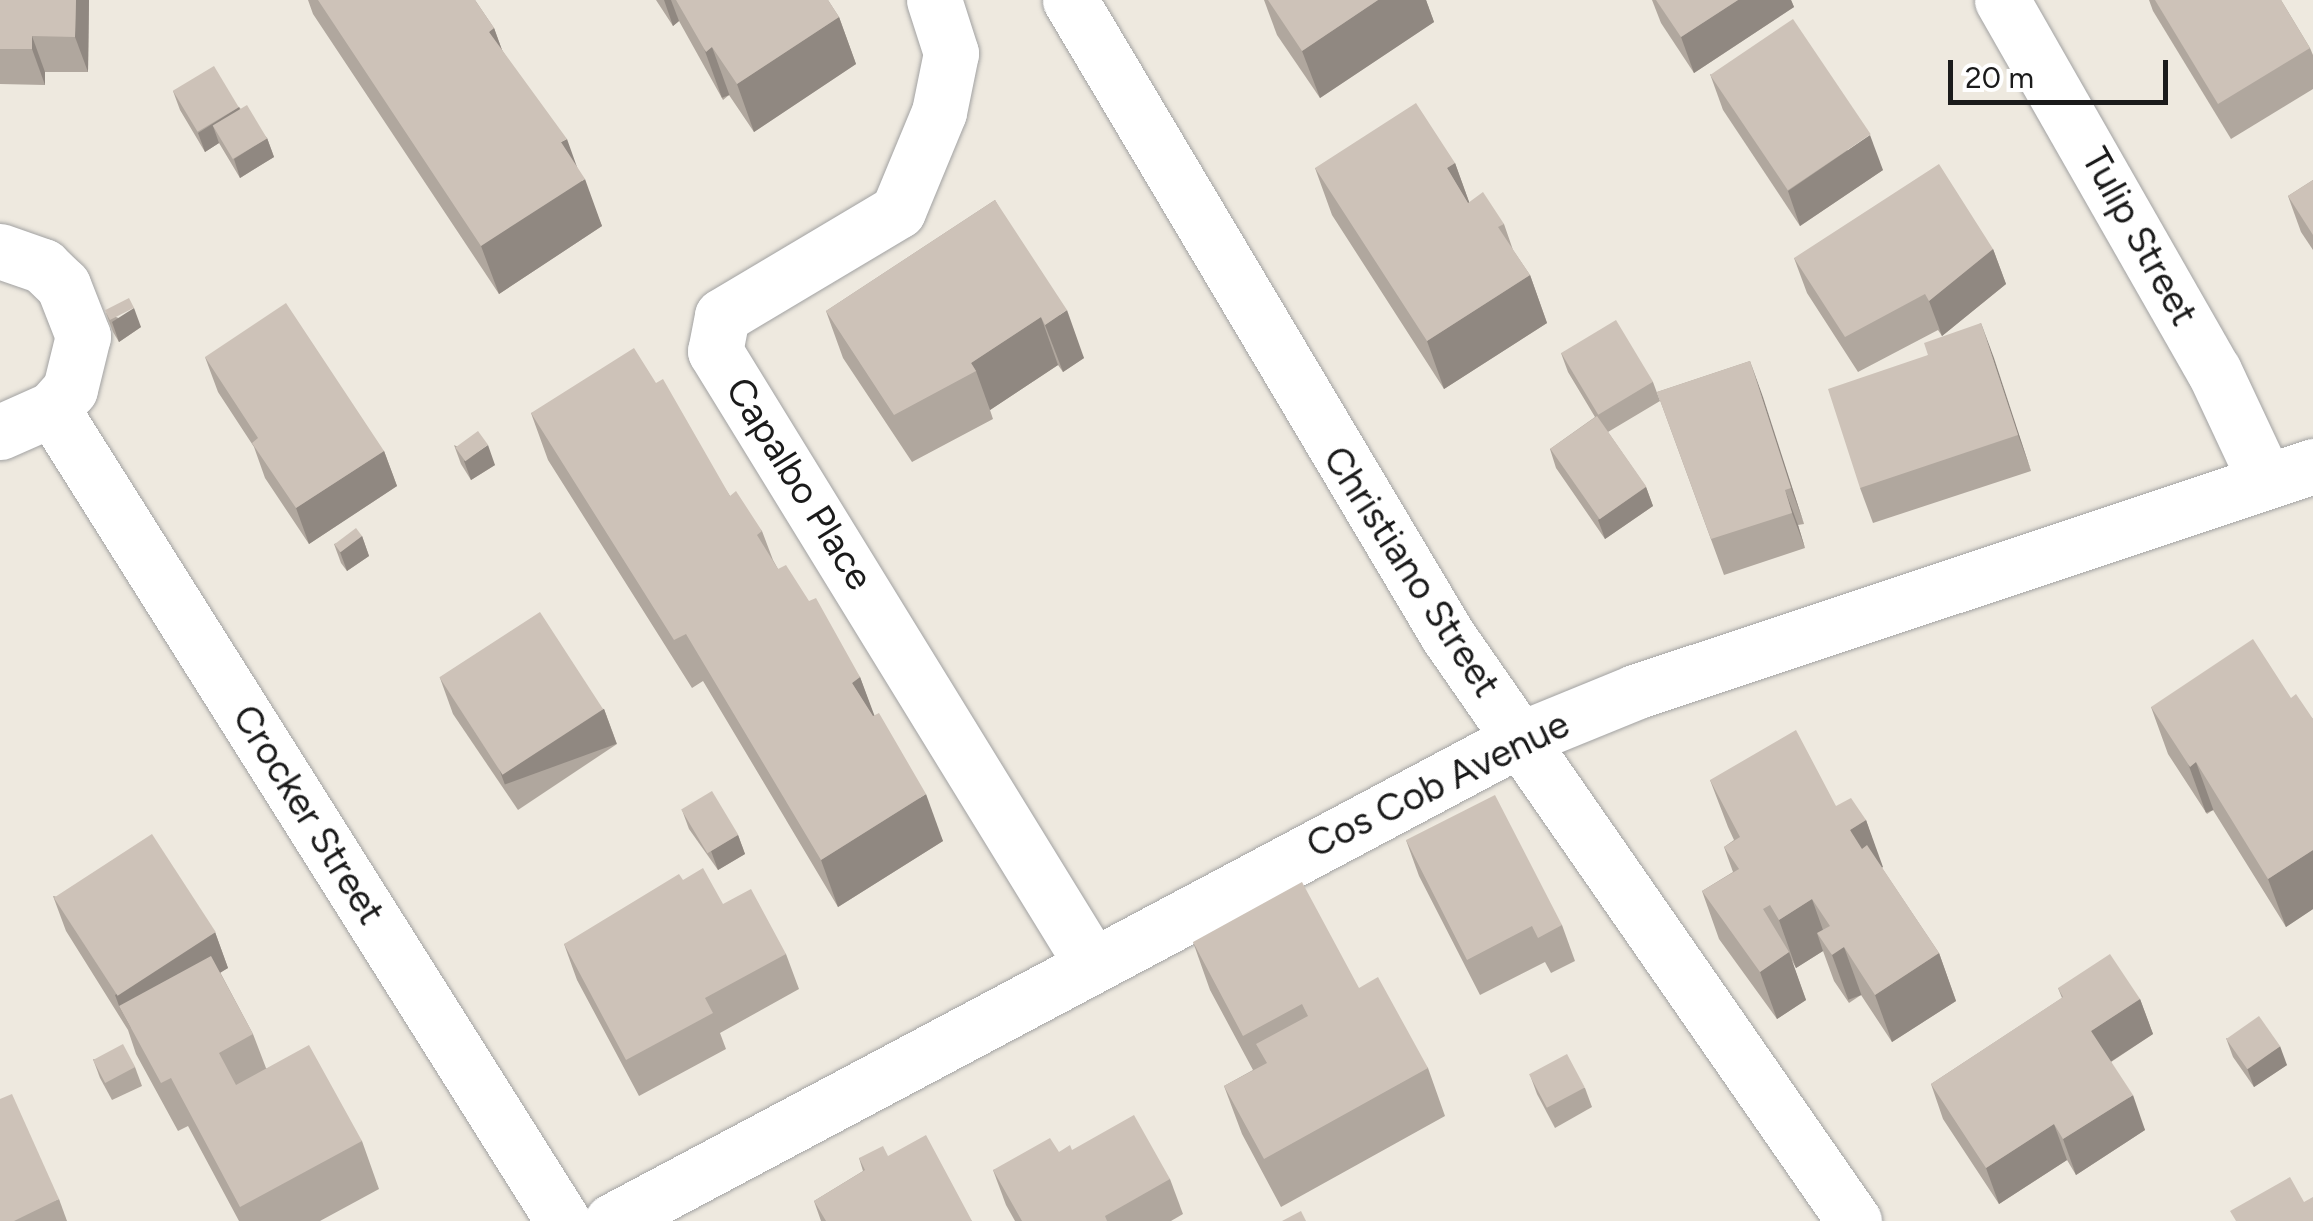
<!DOCTYPE html>
<html>
<head>
<meta charset="utf-8">
<style>
  body { margin:0 }
  #map { position:relative; width:2313px; height:1221px; overflow:hidden; background:#eee9df; font-family:Figtree,sans-serif }
  div>[style] { position:absolute }
  [style*='--x'] { left:calc(var(--x)*1px); top:calc(var(--y)*1px); width:calc(var(--w)*1px); rotate:calc(var(--a)*1deg) }
  .roads { filter:drop-shadow(0 0 2px #a2a2a2) drop-shadow(0 0 2px #a2a2a2) }
  .minor>* { height:55px; margin:-27.5px; padding:0 27.5px; transform-origin:27.5px; border-radius:27.5px; background:#fff }
  .wall>* { inset:0; background:#b0a79e }
  .shaded-wall>* { inset:0; background:#908881; transform-origin:0 0 }
  .building>* { inset:0; background:#cdc2b8; transform-origin:0 0 }
  span { translate:-50% -50%; white-space:nowrap; text-align:center; line-height:1.15; -webkit-text-stroke:10px #fff; paint-order:stroke }
  .street-label { font-size:38px; color:#1b1b1b }
  .scale { position:absolute; left:1948px; top:60px; width:220px; height:45px; box-sizing:border-box; border:5px solid #1b1b1b; border-top:0; padding-left:12px; font-size:30px; line-height:35px; white-space:nowrap; color:#1b1b1b; -webkit-text-stroke:8px #fff; paint-order:stroke }
</style>
</head>
<body>
<div id="map">
  <div class="roads">
    <div class="minor">
      <i style="--x:934;--y:0;--w:56;--a:72.2"></i>
      <i style="--x:951;--y:53;--w:60;--a:101.5"></i>
      <i style="--x:939;--y:112;--w:107;--a:112.5"></i>
      <i style="--x:898;--y:211;--w:205;--a:149.2"></i>
      <i style="--x:722;--y:316;--w:36;--a:101"></i>
      <i style="--x:715;--y:351;--w:718;--a:58.43"></i>
      <i style="--x:1070;--y:0;--w:740;--a:59.28"></i>
      <i style="--x:1448;--y:636;--w:712;--a:55.24"></i>
      <i style="--x:2002;--y:0;--w:427;--a:60.3"></i>
      <i style="--x:2214;--y:371;--w:120;--a:64.9"></i>
      <i style="--x:0;--y:251;--w:46;--a:19.2"></i>
      <i style="--x:43;--y:266;--w:28;--a:44"></i>
      <i style="--x:63;--y:285;--w:55;--a:68.6"></i>
      <i style="--x:83;--y:336;--w:55;--a:103.8"></i>
      <i style="--x:70;--y:389;--w:27;--a:132"></i>
      <i style="--x:52;--y:409;--w:57;--a:156.1"></i>
      <i style="--x:52;--y:409;--w:959;--a:57.82"></i>
      <i style="--x:612;--y:1221;--w:1028;--a:-27.96"></i>
      <i style="--x:1520;--y:739;--w:124;--a:-22.2"></i>
      <i style="--x:1635;--y:692;--w:715;--a:-18.43"></i>
    </div>
  </div>
  <div class="wall">
    <i style="clip-path:polygon(0 0,89px 0,88px 72px,45px 72px,45px 85px,0 84px)"></i>
    <i style="clip-path:polygon(308px 0,475px 0,494px 28px,502px 50px,576px 166px,602px 226px,499px 294px,313px 14px)"></i>
    <i style="clip-path:polygon(656px 0,828px 0,839px 17px,856px 64px,754px 132px,729px 95px,723px 100px,679px 21px,673px 26px)"></i>
    <i style="clip-path:polygon(1264px 0,1426px 0,1434px 22px,1320px 98px,1277px 35px)"></i>
    <i style="clip-path:polygon(1652px 0,1791px 0,1794px 7px,1694px 73px,1661px 23px)"></i>
    <i style="clip-path:polygon(2149px 0,2281px 0,2310px 48px,2313px 55px,2313px 89px,2231px 139px,2153px 11px)"></i>
    <i style="clip-path:polygon(1710px 74px,1883px 170px,1800px 226px,1723px 110px)"></i>
    <i style="clip-path:polygon(173px 91px,239px 107px,267px 138px,274px 157px,240px 178px,219px 143px,205px 152px,180px 110px)"></i>
    <i style="clip-path:polygon(1455px 163px,1469px 202px,1504px 224px,1513px 250px,1530px 275px,1547px 323px,1444px 389px,1332px 215px,1315px 168px)"></i>
    <i style="clip-path:polygon(2313px 180px,2313px 250px,2301px 232px,2288px 196px)"></i>
    <i style="clip-path:polygon(995px 200px,1084px 358px,1063px 372px,1058px 365px,990px 410px,993px 419px,912px 462px,843px 358px,826px 311px)"></i>
    <i style="clip-path:polygon(1993px 249px,2006px 284px,1942px 336px,1938px 330px,1858px 372px,1807px 293px,1794px 258px)"></i>
    <i style="clip-path:polygon(106px 313px,141px 327px,119px 342px,113px 332px)"></i>
    <i style="clip-path:polygon(1981px 323px,2031px 471px,1873px 523px,1860px 488px,1928px 355px)"></i>
    <i style="clip-path:polygon(1561px 353px,1653px 382px,1660px 401px,1608px 432px,1646px 487px,1653px 506px,1605px 539px,1556px 468px,1550px 449px,1595px 417px,1568px 372px)"></i>
    <i style="clip-path:polygon(205px 357px,384px 451px,397px 486px,309px 544px,265px 478px,254px 447px,218px 392px)"></i>
    <i style="clip-path:polygon(1750px 361px,1804px 524px,1798px 525px,1805px 548px,1724px 575px,1657px 392px)"></i>
    <i style="clip-path:polygon(656px 383px,730px 496px,762px 531px,773px 560px,778px 569px,860px 677px,874px 716px,943px 841px,838px 907px,703px 681px,692px 688px,548px 460px,531px 413px)"></i>
    <i style="clip-path:polygon(454px 445px,495px 465px,471px 480px,461px 464px)"></i>
    <i style="clip-path:polygon(362px 536px,369px 556px,347px 571px,341px 563px,334px 544px)"></i>
    <i style="clip-path:polygon(440px 678px,604px 709px,617px 744px,518px 810px,453px 714px)"></i>
    <i style="clip-path:polygon(2291px 698px,2313px 719px,2313px 909px,2286px 927px,2213px 810px,2207px 814px,2168px 754px,2151px 707px)"></i>
    <i style="clip-path:polygon(1710px 780px,1836px 806px,1866px 820px,1882px 868px,1939px 953px,1956px 1001px,1892px 1042px,1861px 995px,1849px 1003px,1834px 981px,1823px 951px,1796px 968px,1791px 959px,1806px 1000px,1777px 1019px,1719px 939px,1702px 891px,1733px 872px,1724px 847px,1734px 840px,1728px 827px)"></i>
    <i style="clip-path:polygon(682px 810px,738px 835px,745px 854px,718px 870px,689px 829px)"></i>
    <i style="clip-path:polygon(1406px 840px,1562px 925px,1575px 961px,1551px 973px,1545px 962px,1480px 995px,1419px 876px)"></i>
    <i style="clip-path:polygon(53px 896px,215px 932px,228px 968px,220px 972px,253px 1034px,266px 1068px,362px 1141px,379px 1189px,320px 1221px,239px 1221px,188px 1126px,178px 1131px,136px 1054px,128px 1030px,66px 931px)"></i>
    <i style="clip-path:polygon(723px 904px,786px 954px,799px 989px,720px 1033px,726px 1049px,639px 1096px,577px 980px,564px 944px)"></i>
    <i style="clip-path:polygon(1193px 942px,1359px 988px,1428px 1068px,1445px 1116px,1281px 1207px,1242px 1134px,1224px 1086px,1253px 1070px,1210px 990px)"></i>
    <i style="clip-path:polygon(2058px 988px,2140px 999px,2153px 1034px,2111px 1062px,2145px 1130px,2076px 1175px,2067px 1160px,1999px 1204px,1943px 1119px,1931px 1084px,2062px 998px)"></i>
    <i style="clip-path:polygon(2226px 1038px,2287px 1065px,2254px 1087px,2233px 1057px)"></i>
    <i style="clip-path:polygon(93px 1059px,135px 1067px,142px 1086px,112px 1100px,100px 1078px)"></i>
    <i style="clip-path:polygon(1530px 1075px,1585px 1088px,1592px 1107px,1555px 1128px,1537px 1094px)"></i>
    <i style="clip-path:polygon(1072px 1150px,1170px 1179px,1183px 1214px,1171px 1221px,1015px 1221px,1006px 1205px,993px 1170px,1059px 1152px)"></i>
    <i style="clip-path:polygon(888px 1156px,972px 1221px,821px 1221px,814px 1201px,863px 1171px,859px 1158px)"></i>
    <i style="clip-path:polygon(59px 1199px,67px 1221px,0 1221px)"></i>
  </div>
  <div class="shaded-wall">
    <i style="clip-path:polygon(76px 0,89px 0,88px 72px,75px 37px)"></i>
    <i style="clip-path:polygon(664px 0,671px 0,679px 21px,673px 26px)"></i>
    <i style="clip-path:polygon(1378px 0,1426px 0,1434px 22px,1320px 98px,1302px 51px)"></i>
    <i style="clip-path:polygon(1738px 0,1791px 0,1794px 7px,1694px 73px,1681px 37px)"></i>
    <i style="clip-path:polygon(839px 17px,856px 64px,754px 132px,737px 84px)"></i>
    <i style="clip-path:polygon(494px 28px,511px 75px,489px 32px)"></i>
    <i style="clip-path:polygon(32px 36px,45px 72px,45px 85px,32px 49px)"></i>
    <i style="left:712px;top:47px;width:51px;height:8px;rotate:70deg"></i>
    <i style="clip-path:polygon(239px 107px,246px 126px,213px 126px,219px 143px,205px 152px,198px 133px)"></i>
    <i style="clip-path:polygon(1870px 135px,1883px 170px,1800px 226px,1788px 191px)"></i>
    <i style="clip-path:polygon(267px 138px,274px 157px,240px 178px,234px 159px)"></i>
    <i style="clip-path:polygon(567px 139px,582px 181px,585px 179px,602px 226px,499px 294px,481px 246px,561px 142px)"></i>
    <i style="clip-path:polygon(1455px 163px,1472px 210px,1447px 168px)"></i>
    <i style="clip-path:polygon(1993px 249px,2006px 284px,1942px 336px,1929px 301px)"></i>
    <i style="clip-path:polygon(1530px 275px,1547px 323px,1444px 389px,1427px 341px)"></i>
    <i style="clip-path:polygon(134px 308px,141px 327px,119px 342px,112px 322px)"></i>
    <i style="clip-path:polygon(1067px 310px,1084px 358px,1063px 372px,1045px 325px)"></i>
    <i style="clip-path:polygon(1041px 317px,1058px 365px,990px 410px,976px 371px,971px 363px)"></i>
    <i style="clip-path:polygon(1981px 323px,1994px 358px,2031px 471px,2018px 435px)"></i>
    <i style="clip-path:polygon(1750px 361px,1763px 397px,1804px 524px,1791px 488px)"></i>
    <i style="clip-path:polygon(488px 445px,495px 465px,471px 480px,464px 461px)"></i>
    <i style="clip-path:polygon(384px 451px,397px 486px,309px 544px,296px 508px)"></i>
    <i style="clip-path:polygon(1646px 487px,1653px 506px,1605px 539px,1598px 520px)"></i>
    <i style="clip-path:polygon(1785px 490px,1798px 525px,1805px 548px,1792px 513px)"></i>
    <i style="clip-path:polygon(362px 536px,369px 556px,347px 571px,340px 552px)"></i>
    <i style="clip-path:polygon(860px 677px,878px 725px,852px 683px)"></i>
    <i style="left:604px;top:709px;width:37px;height:119px;rotate:70deg"></i>
    <i style="left:2196px;top:762px;width:51px;height:8px;rotate:70deg"></i>
    <i style="clip-path:polygon(926px 794px,943px 841px,838px 907px,821px 860px)"></i>
    <i style="clip-path:polygon(1866px 820px,1883px 867px,1868px 878px,1850px 830px)"></i>
    <i style="clip-path:polygon(738px 835px,745px 854px,718px 870px,711px 851px)"></i>
    <i style="clip-path:polygon(2313px 850px,2313px 909px,2286px 927px,2268px 879px)"></i>
    <i style="clip-path:polygon(1812px 899px,1829px 947px,1817px 933px,1823px 951px,1796px 968px,1779px 920px)"></i>
    <i style="clip-path:polygon(215px 932px,228px 968px,131px 1028px,119px 1006px,128px 1030px,115px 995px)"></i>
    <i style="left:1844px;top:947px;width:51px;height:14px;rotate:70deg"></i>
    <i style="clip-path:polygon(1789px 952px,1806px 1000px,1777px 1019px,1760px 972px)"></i>
    <i style="clip-path:polygon(1939px 953px,1956px 1001px,1892px 1042px,1875px 995px)"></i>
    <i style="clip-path:polygon(2140px 999px,2153px 1034px,2104px 1066px,2091px 1031px)"></i>
    <i style="clip-path:polygon(2280px 1046px,2287px 1065px,2254px 1087px,2247px 1068px)"></i>
    <i style="clip-path:polygon(2133px 1095px,2145px 1130px,2076px 1175px,2063px 1139px)"></i>
    <i style="clip-path:polygon(2054px 1124px,2067px 1160px,1999px 1204px,1986px 1168px)"></i>
  </div>
  <div class="building">
    <i style="clip-path:polygon(0 0,76px 0,75px 37px,32px 36px,32px 49px,0 49px)"></i>
    <i style="clip-path:polygon(318px 0,475px 0,494px 28px,489px 32px,567px 139px,561px 142px,585px 179px,481px 246px)"></i>
    <i style="clip-path:polygon(676px 0,828px 0,839px 17px,737px 84px,712px 47px,706px 52px)"></i>
    <i style="clip-path:polygon(1268px 0,1378px 0,1302px 51px)"></i>
    <i style="clip-path:polygon(1656px 0,1738px 0,1681px 37px)"></i>
    <i style="clip-path:polygon(2155px 0,2281px 0,2310px 48px,2218px 104px)"></i>
    <i style="left:1793px;top:19px;width:139px;height:100px;rotate:56deg"></i>
    <i style="left:214px;top:66px;width:48px;height:48px;rotate:59deg"></i>
    <i style="clip-path:polygon(1416px 103px,1455px 163px,1447px 168px,1468px 203px,1483px 192px,1504px 224px,1498px 227px,1530px 275px,1427px 341px,1315px 168px)"></i>
    <i style="left:247px;top:105px;width:39px;height:40px;rotate:59deg"></i>
    <i style="clip-path:polygon(1939px 164px,1993px 249px,1929px 301px,1925px 294px,1845px 337px,1794px 258px)"></i>
    <i style="clip-path:polygon(2313px 180px,2313px 235px,2288px 196px)"></i>
    <i style="clip-path:polygon(995px 200px,1067px 310px,1045px 325px,1041px 317px,971px 363px,976px 371px,894px 415px,826px 311px)"></i>
    <i style="left:129px;top:298px;width:11px;height:27px;rotate:63deg"></i>
    <i style="clip-path:polygon(286px 303px,384px 451px,296px 508px,252px 443px,258px 438px,205px 357px)"></i>
    <i style="left:1616px;top:320px;width:72px;height:64px;rotate:59deg"></i>
    <i style="clip-path:polygon(1981px 323px,2018px 435px,1860px 488px,1828px 389px,1928px 355px,1924px 343px)"></i>
    <i style="clip-path:polygon(634px 348px,656px 383px,663px 379px,730px 496px,736px 491px,762px 531px,757px 535px,778px 569px,786px 565px,809px 601px,816px 598px,860px 677px,852px 683px,873px 716px,879px 713px,926px 794px,821px 860px,686px 634px,674px 640px,531px 413px)"></i>
    <i style="clip-path:polygon(1750px 361px,1791px 488px,1785px 490px,1792px 513px,1711px 539px,1657px 392px)"></i>
    <i style="left:1597px;top:416px;width:86px;height:57px;rotate:55deg"></i>
    <i style="left:478px;top:431px;width:17px;height:28px;rotate:54deg"></i>
    <i style="left:356px;top:528px;width:10px;height:27px;rotate:53deg"></i>
    <i style="left:540px;top:612px;width:116px;height:120px;rotate:57deg"></i>
    <i style="clip-path:polygon(2253px 639px,2291px 698px,2296px 694px,2313px 719px,2313px 850px,2268px 879px,2196px 762px,2190px 767px,2151px 707px)"></i>
    <i style="clip-path:polygon(1796px 730px,1836px 806px,1851px 798px,1866px 820px,1850px 830px,1862px 849px,1867px 845px,1939px 953px,1875px 995px,1844px 947px,1832px 955px,1817px 933px,1830px 926px,1812px 899px,1779px 920px,1770px 905px,1763px 909px,1789px 952px,1760px 972px,1702px 891px,1739px 869px,1724px 847px,1740px 837px,1710px 780px)"></i>
    <i style="left:712px;top:791px;width:51px;height:36px;rotate:59deg"></i>
    <i style="clip-path:polygon(1495px 795px,1562px 925px,1538px 938px,1532px 926px,1467px 960px,1406px 840px)"></i>
    <i style="left:152px;top:834px;width:117px;height:117px;rotate:57deg"></i>
    <i style="clip-path:polygon(703px 868px,723px 904px,751px 889px,786px 954px,705px 998px,713px 1013px,626px 1060px,564px 944px,679px 874px,683px 880px)"></i>
    <i style="clip-path:polygon(1302px 882px,1359px 988px,1378px 977px,1428px 1068px,1264px 1159px,1224px 1086px,1267px 1063px,1256px 1044px,1308px 1016px,1302px 1004px,1243px 1036px,1193px 942px)"></i>
    <i style="clip-path:polygon(2110px 954px,2140px 999px,2091px 1031px,2133px 1095px,2063px 1139px,2054px 1124px,1986px 1168px,1931px 1084px,2063px 997px,2058px 988px)"></i>
    <i style="clip-path:polygon(211px 956px,253px 1034px,219px 1053px,236px 1085px,309px 1045px,362px 1141px,240px 1207px,171px 1078px,161px 1083px,119px 1006px)"></i>
    <i style="left:2259px;top:1016px;width:37px;height:40px;rotate:55deg"></i>
    <i style="left:123px;top:1044px;width:26px;height:34px;rotate:62deg"></i>
    <i style="left:1567px;top:1054px;width:38px;height:43px;rotate:62deg"></i>
    <i style="clip-path:polygon(12px 1094px,59px 1199px,14px 1221px,0 1221px,0 1099px)"></i>
    <i style="clip-path:polygon(1134px 1115px,1170px 1179px,1105px 1216px,1107px 1221px,1022px 1221px,993px 1170px,1050px 1138px,1059px 1152px,1070px 1145px,1072px 1150px)"></i>
    <i style="clip-path:polygon(926px 1135px,972px 1221px,826px 1221px,814px 1201px,865px 1170px,859px 1158px,883px 1146px,888px 1156px)"></i>
    <i style="clip-path:polygon(2290px 1177px,2304px 1202px,2313px 1197px,2313px 1221px,2236px 1221px,2230px 1211px)"></i>
    <i style="clip-path:polygon(1301px 1211px,1306px 1221px,1282px 1221px)"></i>
  </div>
  <div class="street-label">
    <span style="left:2139px;top:237px;rotate:61deg">Tulip Street</span>
    <span style="left:799px;top:484px;rotate:58deg">Capalbo Place</span>
    <span style="left:1411px;top:572px;rotate:57deg">Christiano Street</span>
    <span style="left:1438px;top:785px;rotate:-26deg">Cos Cob Avenue</span>
    <span style="left:308px;top:815px;rotate:58deg">Crocker Street</span>
  </div>
  <div class="scale">20 m</div>
</div>
</body>
</html>
